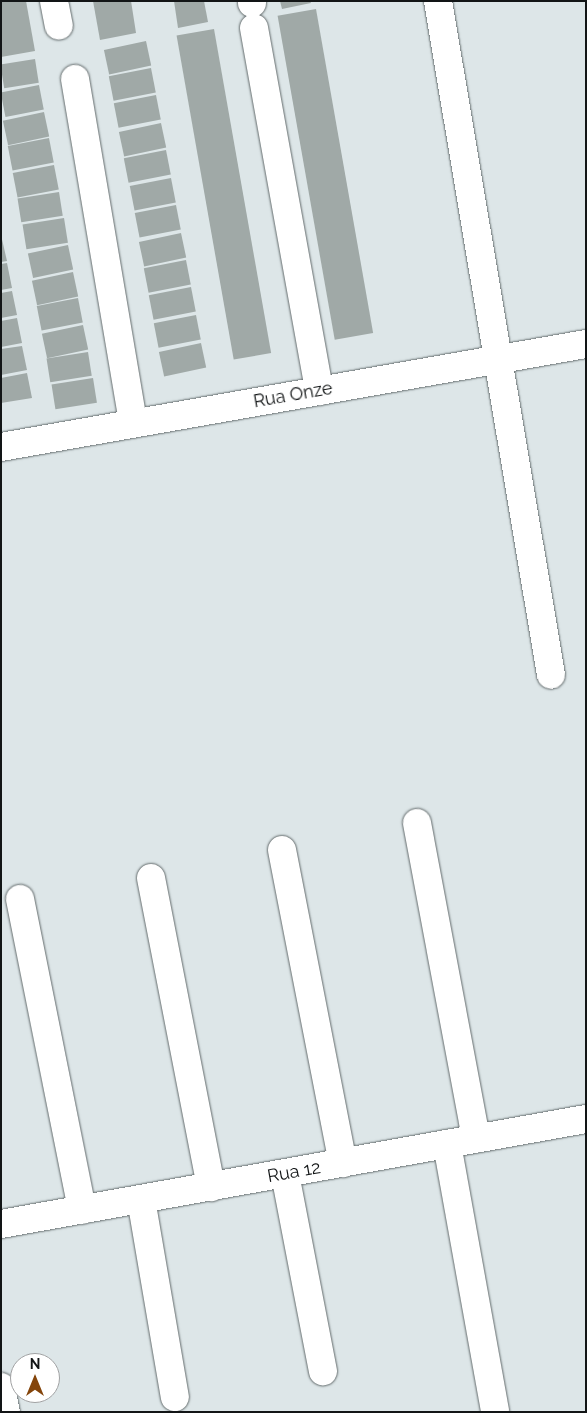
<!DOCTYPE html>
<html>
<head>
<meta charset="utf-8">
<style>
  body { margin:0 }
  #map { position:relative; width:587px; height:1413px; overflow:hidden; background:#dde6e8; font-family:Raleway,sans-serif }
  div>[style] { position:absolute }
  [style*='--x'] { left:calc(var(--x)*1px); top:calc(var(--y)*1px); width:calc(var(--w)*1px); rotate:calc(var(--a)*1deg) }
  .building>* { inset:0; background:#a0a9a7; transform-origin:0 0 }
  .roads { filter:drop-shadow(0 0 1px #636b6c) drop-shadow(0 0 1px #636b6c) }
  .street>* { height:28px; margin:-14px; padding:0 14px; transform-origin:14px; border-radius:14px; background:#fff }
  span { translate:-50% -50%; white-space:nowrap; text-align:center; line-height:1.15; -webkit-text-stroke:4px #fff; paint-order:stroke }
  .street-label { font-size:18px; color:#121516 }
  .frame { position:absolute; inset:0; border:2px solid #121516; pointer-events:none }
  .north { position:absolute; left:10px; top:1353px; width:50px; height:50px; box-sizing:border-box; background:#fff; border:1px solid #a0a1a2; border-radius:50%; rotate:0deg; font-size:14px; font-weight:700; line-height:20px; text-align:center; color:#121516 }
  .north::after { content:''; display:block; margin:auto; width:18px; height:22px; background:#84450b; clip-path:polygon(50% 0,100% 100%,50% 72%,0 100%) }
</style>
</head>
<body>
<div id="map">
  <div class="building">
    <i style="clip-path:polygon(1px 1px,26px 1px,35px 51px,1px 57px)"></i>
    <i style="clip-path:polygon(93px 1px,131px 1px,136px 33px,100px 40px)"></i>
    <i style="clip-path:polygon(174px 1px,204px 1px,208px 22px,178px 28px)"></i>
    <i style="clip-path:polygon(280px 1px,310px 1px,311px 3px,282px 9px)"></i>
    <i style="left:316px;top:9px;width:329px;height:39px;rotate:80deg"></i>
    <i style="left:214px;top:29px;width:329px;height:38px;rotate:80deg"></i>
    <i style="left:146px;top:41px;width:25px;height:43px;rotate:78deg"></i>
    <i style="left:35px;top:59px;width:24px;height:35px;rotate:81deg"></i>
    <i style="left:151px;top:68px;width:25px;height:43px;rotate:79deg"></i>
    <i style="left:39px;top:85px;width:25px;height:39px;rotate:79deg"></i>
    <i style="left:156px;top:95px;width:25px;height:43px;rotate:79deg"></i>
    <i style="left:44px;top:112px;width:25px;height:42px;rotate:78deg"></i>
    <i style="left:161px;top:123px;width:25px;height:43px;rotate:78deg"></i>
    <i style="left:49px;top:138px;width:25px;height:42px;rotate:79deg"></i>
    <i style="left:166px;top:150px;width:25px;height:43px;rotate:79deg"></i>
    <i style="left:54px;top:165px;width:25px;height:42px;rotate:79deg"></i>
    <i style="left:171px;top:178px;width:25px;height:42px;rotate:79deg"></i>
    <i style="left:59px;top:192px;width:24px;height:42px;rotate:81deg"></i>
    <i style="left:176px;top:205px;width:25px;height:42px;rotate:79deg"></i>
    <i style="left:64px;top:218px;width:25px;height:42px;rotate:81deg"></i>
    <i style="left:181px;top:233px;width:25px;height:43px;rotate:78deg"></i>
    <i style="clip-path:polygon(1px 235px,7px 261px,1px 262px)"></i>
    <i style="left:68px;top:245px;width:25px;height:41px;rotate:78deg"></i>
    <i style="left:186px;top:260px;width:25px;height:43px;rotate:79deg"></i>
    <i style="clip-path:polygon(7px 263px,12px 288px,1px 290px,1px 264px)"></i>
    <i style="left:73px;top:272px;width:25px;height:42px;rotate:78deg"></i>
    <i style="left:191px;top:287px;width:25px;height:43px;rotate:79deg"></i>
    <i style="clip-path:polygon(12px 291px,17px 315px,1px 318px,1px 293px)"></i>
    <i style="left:78px;top:298px;width:25px;height:42px;rotate:79deg"></i>
    <i style="left:196px;top:315px;width:25px;height:43px;rotate:79deg"></i>
    <i style="clip-path:polygon(17px 318px,22px 343px,1px 347px,1px 321px)"></i>
    <i style="left:83px;top:325px;width:25px;height:42px;rotate:78deg"></i>
    <i style="left:201px;top:343px;width:25px;height:43px;rotate:78deg"></i>
    <i style="clip-path:polygon(22px 346px,27px 370px,1px 375px,1px 349px)"></i>
    <i style="left:88px;top:352px;width:24px;height:42px;rotate:81deg"></i>
    <i style="clip-path:polygon(27px 373px,32px 398px,1px 403px,1px 378px)"></i>
    <i style="left:93px;top:378px;width:25px;height:42px;rotate:81deg"></i>
  </div>
  <div class="roads">
    <div class="street">
      <i style="--x:54;--y:1;--w:25;--a:79"></i>
      <i style="--x:252;--y:1;--w:2;--a:90"></i>
      <i style="--x:438;--y:1;--w:683;--a:80.48"></i>
      <i style="--x:254;--y:28;--w:369;--a:79.8"></i>
      <i style="--x:75;--y:79;--w:349;--a:80.4"></i>
      <i style="--x:1;--y:447;--w:594;--a:-9.99"></i>
      <i style="--x:417;--y:823;--w:321;--a:79.4"></i>
      <i style="--x:282;--y:850;--w:319;--a:79"></i>
      <i style="--x:151;--y:878;--w:315;--a:79"></i>
      <i style="--x:20;--y:899;--w:317;--a:78.7"></i>
      <i style="--x:447;--y:1144;--w:272;--a:79.8"></i>
      <i style="--x:285;--y:1174;--w:201;--a:79.1"></i>
      <i style="--x:141;--y:1199;--w:201;--a:80.3"></i>
      <i style="--x:1;--y:1224;--w:594;--a:-10.18"></i>
      <i style="--x:1;--y:1387;--w:25;--a:79"></i>
    </div>
  </div>
  <div class="street-label">
    <span style="left:293px;top:395px;rotate:-10deg">Rua Onze</span>
    <span style="left:294px;top:1172px;rotate:-10deg">Rua 12</span>
  </div>
  <div class="frame"></div>
  <div class="north">N</div>
</div>
</body>
</html>
